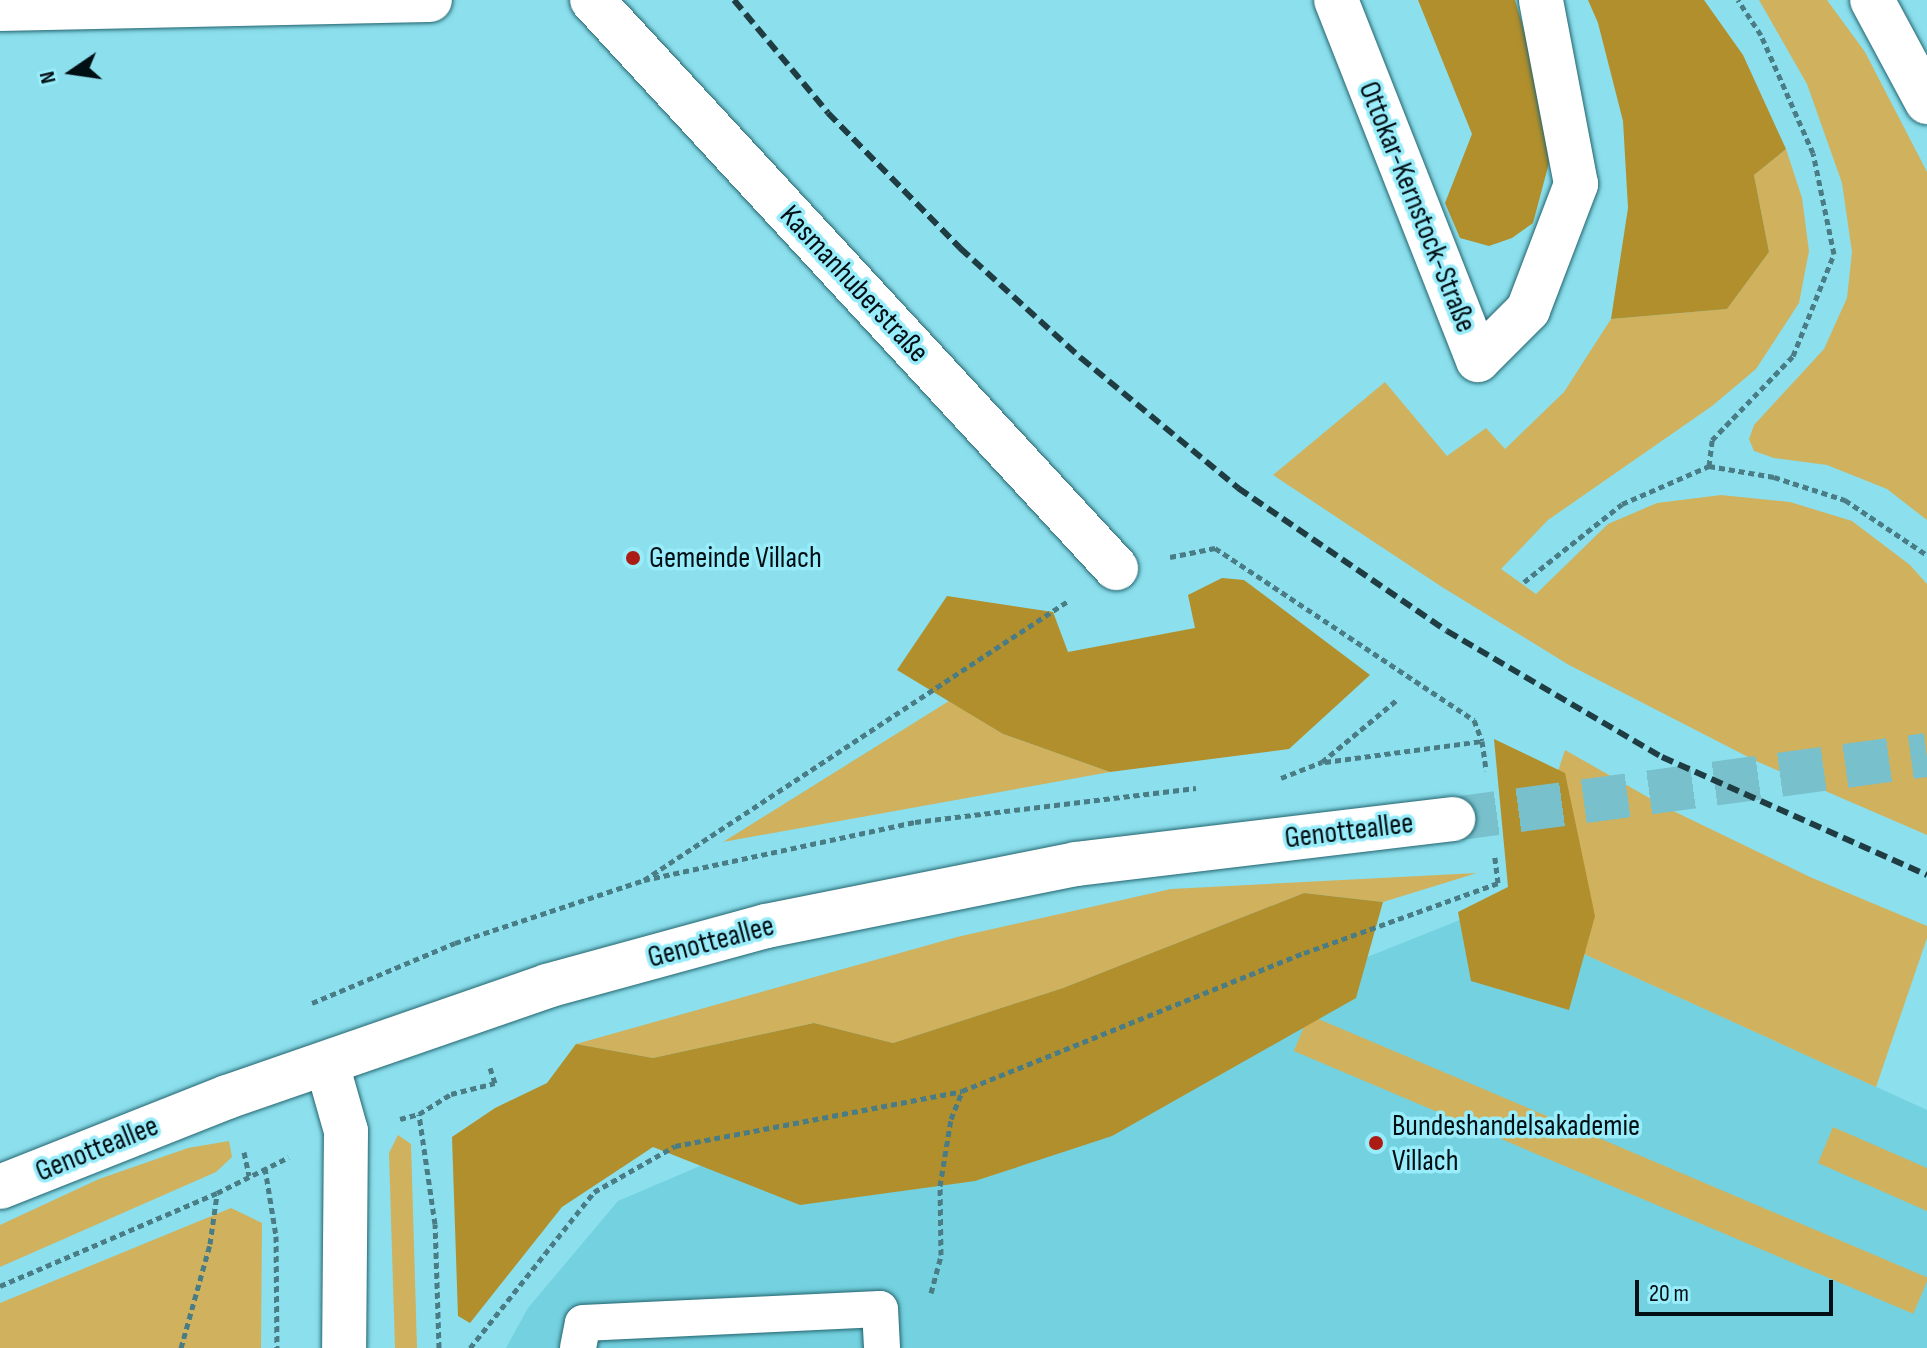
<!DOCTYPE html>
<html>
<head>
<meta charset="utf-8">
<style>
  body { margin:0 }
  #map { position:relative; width:1927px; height:1348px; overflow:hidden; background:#8cdfed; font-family:"Sofia Sans Condensed",sans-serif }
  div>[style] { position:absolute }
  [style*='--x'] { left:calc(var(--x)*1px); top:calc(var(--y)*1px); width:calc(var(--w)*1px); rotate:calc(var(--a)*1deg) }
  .built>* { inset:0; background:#74d1df }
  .green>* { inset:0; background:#d0b15e; transform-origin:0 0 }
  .forest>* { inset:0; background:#b18f2c }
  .secondary-tunnel>* { height:44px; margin-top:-22px; transform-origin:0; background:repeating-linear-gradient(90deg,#77c0cc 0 44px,transparent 0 66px) }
  .path>* { height:5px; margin-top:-2.5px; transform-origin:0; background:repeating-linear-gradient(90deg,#497c85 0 6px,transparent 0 10px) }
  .roads { filter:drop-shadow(0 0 2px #24656f) drop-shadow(0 0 2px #24656f) }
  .service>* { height:36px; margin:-18px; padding:0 18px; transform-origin:18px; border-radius:18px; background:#fff }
  .minor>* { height:44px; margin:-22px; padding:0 22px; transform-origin:22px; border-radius:22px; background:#fff }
  .secondary>* { height:44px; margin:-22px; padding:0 22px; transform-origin:22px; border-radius:22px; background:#fff }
  .rail>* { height:6px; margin-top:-3px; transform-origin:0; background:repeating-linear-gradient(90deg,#1e3c42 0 12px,transparent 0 18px) }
  .dots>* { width:22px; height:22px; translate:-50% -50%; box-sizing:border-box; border:4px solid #99ecfa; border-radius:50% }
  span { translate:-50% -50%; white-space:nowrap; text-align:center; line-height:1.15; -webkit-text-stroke:7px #99ecfa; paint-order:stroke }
  .street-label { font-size:30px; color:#000f13 }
  .poi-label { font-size:30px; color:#000f13 }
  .left { translate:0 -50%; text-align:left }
  .north { position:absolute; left:32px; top:32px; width:80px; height:80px; -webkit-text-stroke:6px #99ecfa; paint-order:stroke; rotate:257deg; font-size:22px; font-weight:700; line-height:32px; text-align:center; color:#000f13 }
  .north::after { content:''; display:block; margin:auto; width:28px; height:36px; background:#000f13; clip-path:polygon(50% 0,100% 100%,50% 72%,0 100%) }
  .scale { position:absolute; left:1635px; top:1280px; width:198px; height:36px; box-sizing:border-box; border:4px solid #000f13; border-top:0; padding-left:10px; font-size:24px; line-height:28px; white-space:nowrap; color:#000f13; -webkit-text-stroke:6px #99ecfa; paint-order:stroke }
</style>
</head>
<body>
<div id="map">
  <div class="built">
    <i style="clip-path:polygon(1490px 908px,1509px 920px,1927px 1110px,1927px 1348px,506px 1348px,528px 1308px,618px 1201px,700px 1166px,951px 1119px,1021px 1095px)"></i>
  </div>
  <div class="green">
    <i style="clip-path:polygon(1759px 0,1827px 0,1865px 52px,1927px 172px,1927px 520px,1887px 489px,1827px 465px,1774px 458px,1754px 451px,1749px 439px,1754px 425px,1824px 349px,1847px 298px,1852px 252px,1842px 183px,1807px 84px)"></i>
    <i style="clip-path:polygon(1786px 149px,1802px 198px,1809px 251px,1799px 303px,1756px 369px,1712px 406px,1548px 520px,1501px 569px,1536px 594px,1608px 524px,1657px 503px,1721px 495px,1790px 502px,1852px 521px,1910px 565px,1927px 584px,1927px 835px,1756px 761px,1569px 665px,1442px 587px,1273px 475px,1385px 382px,1447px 456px,1486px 428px,1505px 449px,1564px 392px,1611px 319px,1727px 309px,1769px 252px,1754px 175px)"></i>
    <i style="clip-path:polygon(949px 701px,1003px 734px,1110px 772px,723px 842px)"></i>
    <i style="clip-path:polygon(1565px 750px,1667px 808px,1810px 877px,1927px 926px,1927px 938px,1876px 1087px,1509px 920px)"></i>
    <i style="clip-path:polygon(1477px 873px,1383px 902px,1304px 893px,1063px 988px,893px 1043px,814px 1023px,653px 1058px,576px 1044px,957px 937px,1171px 889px)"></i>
    <i style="left:1309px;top:1015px;width:673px;height:39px;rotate:23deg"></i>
    <i style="clip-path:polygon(1833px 1127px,1927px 1168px,1927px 1211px,1818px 1163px)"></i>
    <i style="clip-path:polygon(398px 1135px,411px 1144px,417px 1348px,395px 1348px,389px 1153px)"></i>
    <i style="clip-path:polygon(229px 1141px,232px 1157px,216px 1172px,0 1267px,0 1225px,99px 1179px,188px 1148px)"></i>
    <i style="clip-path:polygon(231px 1208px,262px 1223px,261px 1348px,0 1348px,0 1303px)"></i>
  </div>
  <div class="forest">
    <i style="clip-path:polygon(1418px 0,1515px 0,1536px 70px,1549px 163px,1533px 223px,1512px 238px,1489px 246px,1460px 238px,1445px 203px,1472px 134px)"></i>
    <i style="clip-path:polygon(1588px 0,1704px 0,1743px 55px,1786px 149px,1754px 175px,1769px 252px,1727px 309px,1611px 319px,1628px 208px,1623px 121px,1598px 23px)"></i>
    <i style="clip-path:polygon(1222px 578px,1244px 580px,1370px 675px,1289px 749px,1110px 772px,1003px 734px,897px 670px,947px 596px,1053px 612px,1068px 652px,1195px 628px,1188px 595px)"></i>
    <i style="clip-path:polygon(1494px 739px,1565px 773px,1595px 916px,1569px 1010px,1471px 981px,1458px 912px,1508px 887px)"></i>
    <i style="clip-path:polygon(1304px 893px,1383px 902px,1356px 998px,1112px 1136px,975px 1181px,800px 1205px,653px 1147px,562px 1207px,470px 1323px,458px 1316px,452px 1137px,495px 1108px,547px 1083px,576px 1044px,653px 1058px,814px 1023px,893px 1043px,1063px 988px)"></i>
  </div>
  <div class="secondary-tunnel">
    <i style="--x:1453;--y:819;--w:478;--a:-7.7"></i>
  </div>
  <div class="path">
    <i style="--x:1709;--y:466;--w:66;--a:9.6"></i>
    <i style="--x:1774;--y:477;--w:75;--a:17.9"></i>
    <i style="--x:1845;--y:500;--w:99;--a:33.9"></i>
    <i style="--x:1170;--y:557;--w:46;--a:-11.3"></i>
    <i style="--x:1215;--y:548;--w:311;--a:33.6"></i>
    <i style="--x:1474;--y:720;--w:22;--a:69"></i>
    <i style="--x:1482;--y:741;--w:30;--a:82"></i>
    <i style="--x:1524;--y:582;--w:125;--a:-38.5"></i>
    <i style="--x:1622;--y:504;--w:95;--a:-23.6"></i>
    <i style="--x:1709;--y:466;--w:26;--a:-83"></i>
    <i style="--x:1712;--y:440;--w:117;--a:-46"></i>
    <i style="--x:1793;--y:356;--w:110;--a:-68.1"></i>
    <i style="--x:1834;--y:254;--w:103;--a:-101.7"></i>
    <i style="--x:1813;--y:153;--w:129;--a:-113.8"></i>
    <i style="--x:1761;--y:35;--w:42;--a:-123.3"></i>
    <i style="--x:1325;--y:762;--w:158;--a:-7.6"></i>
    <i style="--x:1281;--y:778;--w:44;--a:-21.3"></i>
    <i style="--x:1322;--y:762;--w:99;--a:-39.7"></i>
    <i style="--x:644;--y:880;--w:508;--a:-33.35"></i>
    <i style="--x:312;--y:1003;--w:155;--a:-22.8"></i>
    <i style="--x:455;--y:943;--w:199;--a:-18.4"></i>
    <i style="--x:644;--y:880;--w:277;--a:-12.1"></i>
    <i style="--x:915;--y:822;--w:283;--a:-6.9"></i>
    <i style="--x:400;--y:1119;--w:20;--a:-15"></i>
    <i style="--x:244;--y:1152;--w:24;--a:78"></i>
    <i style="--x:265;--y:1168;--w:69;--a:80.8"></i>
    <i style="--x:276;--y:1236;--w:112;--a:89.5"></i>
    <i style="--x:0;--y:1286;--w:236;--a:-23.2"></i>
    <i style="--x:217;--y:1193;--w:80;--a:-26.6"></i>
    <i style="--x:931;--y:1293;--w:39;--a:-75"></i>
    <i style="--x:941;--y:1255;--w:69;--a:-90.8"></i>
    <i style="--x:940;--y:1186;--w:68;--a:-80.7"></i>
    <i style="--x:951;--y:1119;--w:29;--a:-68"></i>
    <i style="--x:181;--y:1348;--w:108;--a:-74.4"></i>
    <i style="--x:210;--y:1244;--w:50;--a:-82"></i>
    <i style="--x:439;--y:1348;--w:124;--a:-91.8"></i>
    <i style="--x:435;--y:1224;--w:111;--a:-98.3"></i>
    <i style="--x:419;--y:1114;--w:38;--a:-32"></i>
    <i style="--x:451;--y:1094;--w:45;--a:-14"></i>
    <i style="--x:495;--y:1083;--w:16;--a:-108"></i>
    <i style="--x:470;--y:1348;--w:199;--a:-51.5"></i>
    <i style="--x:594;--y:1192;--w:93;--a:-29.6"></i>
    <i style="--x:675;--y:1146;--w:292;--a:-10.8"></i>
    <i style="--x:962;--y:1091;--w:369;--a:-22"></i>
    <i style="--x:1304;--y:953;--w:206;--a:-19.8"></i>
    <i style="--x:1498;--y:883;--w:26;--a:-97"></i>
  </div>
  <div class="roads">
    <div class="service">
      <i style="--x:578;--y:1348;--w:25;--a:-79"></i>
      <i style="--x:583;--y:1323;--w:297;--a:-2.7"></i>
      <i style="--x:880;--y:1309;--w:39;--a:87"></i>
    </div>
    <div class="minor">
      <i style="--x:592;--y:0;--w:773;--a:47.31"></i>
      <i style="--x:1336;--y:0;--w:387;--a:68.5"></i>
      <i style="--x:1478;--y:360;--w:71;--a:-45"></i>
      <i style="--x:1528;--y:310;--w:135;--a:-69.1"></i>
      <i style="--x:1576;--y:184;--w:187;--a:-100.8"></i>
      <i style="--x:1872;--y:0;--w:116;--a:61.7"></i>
      <i style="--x:0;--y:9;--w:430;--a:-1.2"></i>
      <i style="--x:327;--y:1064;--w:70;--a:74.2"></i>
      <i style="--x:346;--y:1131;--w:217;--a:90.5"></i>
    </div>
    <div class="secondary">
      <i style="--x:0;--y:1187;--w:244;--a:-21.6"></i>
      <i style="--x:227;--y:1097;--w:339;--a:-19.1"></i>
      <i style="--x:547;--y:986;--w:227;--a:-15.3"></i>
      <i style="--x:766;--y:926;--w:316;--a:-11.3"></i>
      <i style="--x:1076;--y:864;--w:380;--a:-6.8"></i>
    </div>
  </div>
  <div class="rail">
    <i style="--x:734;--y:0;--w:147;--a:50.2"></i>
    <i style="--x:828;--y:113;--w:189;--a:45.6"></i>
    <i style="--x:960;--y:248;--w:164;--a:42.3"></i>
    <i style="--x:1081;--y:358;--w:204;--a:39.6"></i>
    <i style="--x:1238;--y:488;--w:253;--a:34.4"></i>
    <i style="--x:1447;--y:631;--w:249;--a:30.4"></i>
    <i style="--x:1662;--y:757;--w:290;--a:24"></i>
  </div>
  <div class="dots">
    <i style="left:633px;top:558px;background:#ad1c14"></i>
    <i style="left:1376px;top:1143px;background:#ad1c14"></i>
  </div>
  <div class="street-label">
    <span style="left:1417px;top:207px;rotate:68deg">Ottokar-Kernstock-Straße</span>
    <span style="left:854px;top:284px;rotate:47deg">Kasmanhuberstraße</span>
    <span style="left:1349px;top:831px;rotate:-7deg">Genotteallee</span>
    <span style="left:711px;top:942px;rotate:-15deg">Genotteallee</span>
    <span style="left:97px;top:1149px;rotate:-22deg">Genotteallee</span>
  </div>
  <div class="poi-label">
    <span class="left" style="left:649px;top:558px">Gemeinde Villach</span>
    <span class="left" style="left:1392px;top:1143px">Bundeshandelsakademie<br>Villach</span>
  </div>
  <div class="north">N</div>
  <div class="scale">20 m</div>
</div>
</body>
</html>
